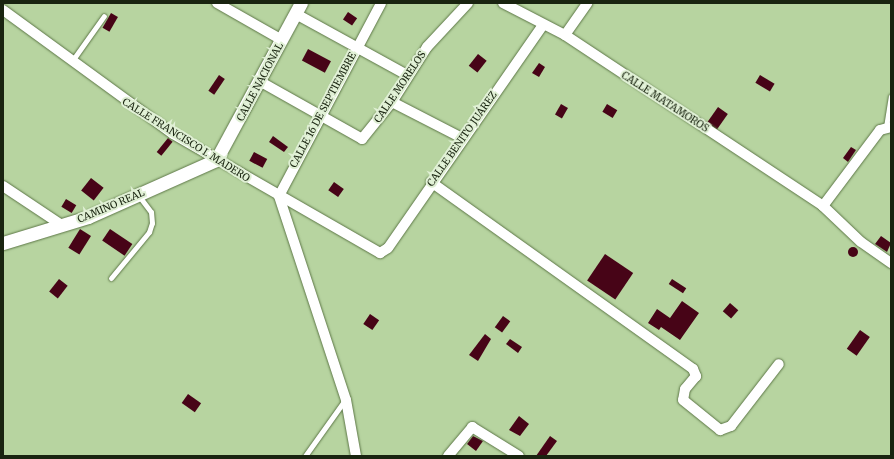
<!DOCTYPE html>
<html>
<head>
<meta charset="utf-8">
<style>
  body { margin:0 }
  #map { position:relative; width:894px; height:459px; overflow:hidden; background:#b7d4a0; font-family:Merriweather,serif }
  div>[style] { position:absolute }
  [style*='--x'] { left:calc(var(--x)*1px); top:calc(var(--y)*1px); width:calc(var(--w)*1px); rotate:calc(var(--a)*1deg) }
  .building>* { inset:0; background:#470417; transform-origin:0 0 }
  .round { border-radius:50% }
  .roads { filter:drop-shadow(0 0 1px #5d7747) drop-shadow(0 0 1px #5d7747) }
  .service>* { height:5px; margin:-2.5px; padding:0 2.5px; transform-origin:2.5px; border-radius:2.5px; background:#fff }
  .minor>* { height:10px; margin:-5px; padding:0 5px; transform-origin:5px; border-radius:5px; background:#fff }
  .tertiary>* { height:13px; margin:-6.5px; padding:0 6.5px; transform-origin:6.5px; border-radius:6.5px; background:#fff }
  span { translate:-50% -50%; white-space:nowrap; text-align:center; line-height:1.15; -webkit-text-stroke:4px #e0f0d5; paint-order:stroke }
  .street-label { font-size:10px; color:#192410 }
  .frame { position:absolute; inset:0; border:4px solid #192410; pointer-events:none }
</style>
</head>
<body>
<div id="map">
  <div class="building">
    <i style="left:348px;top:12px;width:11px;height:9px;rotate:34deg"></i>
    <i style="left:111px;top:13px;width:8px;height:17px;rotate:30deg"></i>
    <i style="left:308px;top:49px;width:26px;height:13px;rotate:28deg"></i>
    <i style="left:478px;top:54px;width:11px;height:15px;rotate:38deg"></i>
    <i style="clip-path:polygon(539px 63px,545px 67px,539px 77px,532px 73px)"></i>
    <i style="left:219px;top:75px;width:7px;height:19px;rotate:34deg"></i>
    <i style="left:760px;top:75px;width:17px;height:9px;rotate:31deg"></i>
    <i style="left:561px;top:104px;width:8px;height:12px;rotate:30deg"></i>
    <i style="left:607px;top:104px;width:12px;height:9px;rotate:31deg"></i>
    <i style="left:718px;top:107px;width:12px;height:19px;rotate:35deg"></i>
    <i style="clip-path:polygon(273px 136px,288px 147px,284px 152px,269px 142px)"></i>
    <i style="left:168px;top:138px;width:6px;height:18px;rotate:39deg"></i>
    <i style="clip-path:polygon(851px 147px,856px 150px,848px 162px,843px 158px)"></i>
    <i style="left:254px;top:152px;width:15px;height:10px;rotate:28deg"></i>
    <i style="left:91px;top:178px;width:16px;height:16px;rotate:38deg"></i>
    <i style="left:334px;top:182px;width:12px;height:10px;rotate:35deg"></i>
    <i style="left:66px;top:199px;width:12px;height:9px;rotate:31deg"></i>
    <i style="left:80px;top:229px;width:13px;height:22px;rotate:32deg"></i>
    <i style="left:110px;top:229px;width:27px;height:14px;rotate:34deg"></i>
    <i style="clip-path:polygon(881px 236px,891px 243px,887px 252px,875px 244px)"></i>
    <i class="round" style="left:848px;top:247px;width:10px;height:10px"></i>
    <i style="left:605px;top:254px;width:34px;height:32px;rotate:34deg"></i>
    <i style="left:59px;top:279px;width:11px;height:16px;rotate:38deg"></i>
    <i style="left:672px;top:279px;width:17px;height:6px;rotate:33deg"></i>
    <i style="clip-path:polygon(682px 301px,699px 313px,680px 340px,661px 327px,659px 330px,648px 323px,657px 309px,670px 318px)"></i>
    <i style="left:730px;top:303px;width:11px;height:11px;rotate:41deg"></i>
    <i style="left:370px;top:314px;width:11px;height:12px;rotate:34deg"></i>
    <i style="left:503px;top:316px;width:9px;height:14px;rotate:36deg"></i>
    <i style="left:860px;top:330px;width:12px;height:23px;rotate:35deg"></i>
    <i style="clip-path:polygon(485px 334px,491px 339px,478px 361px,469px 355px)"></i>
    <i style="clip-path:polygon(510px 339px,522px 347px,518px 353px,506px 344px)"></i>
    <i style="left:188px;top:394px;width:16px;height:11px;rotate:35deg"></i>
    <i style="clip-path:polygon(519px 416px,529px 424px,520px 436px,509px 430px)"></i>
    <i style="clip-path:polygon(473px 436px,483px 441px,476px 451px,467px 444px)"></i>
    <i style="clip-path:polygon(550px 436px,557px 441px,546px 456px,536px 456px)"></i>
  </div>
  <div class="roads">
    <div class="service">
      <i style="--x:72;--y:61;--w:55;--a:-54.6"></i>
      <i style="--x:886;--y:127;--w:31;--a:-81"></i>
      <i style="--x:111;--y:278;--w:60;--a:-50.4"></i>
      <i style="--x:149;--y:232;--w:9;--a:-72"></i>
      <i style="--x:152;--y:223;--w:11;--a:-95"></i>
      <i style="--x:151;--y:212;--w:21;--a:-127"></i>
      <i style="--x:305;--y:456;--w:69;--a:-54.5"></i>
    </div>
    <div class="minor">
      <i style="--x:217;--y:3;--w:75;--a:29.6"></i>
      <i style="--x:503;--y:3;--w:70;--a:27.3"></i>
      <i style="--x:565;--y:35;--w:310;--a:33.5"></i>
      <i style="--x:823;--y:206;--w:52;--a:43.5"></i>
      <i style="--x:861;--y:242;--w:37;--a:35"></i>
      <i style="--x:3;--y:10;--w:210;--a:36.1"></i>
      <i style="--x:173;--y:134;--w:239;--a:29.9"></i>
      <i style="--x:380;--y:253;--w:9;--a:-32"></i>
      <i style="--x:388;--y:248;--w:272;--a:-55.2"></i>
      <i style="--x:296;--y:14;--w:127;--a:28.8"></i>
      <i style="--x:565;--y:35;--w:39;--a:-55"></i>
      <i style="--x:261;--y:82;--w:116;--a:29.4"></i>
      <i style="--x:362;--y:139;--w:48;--a:-51"></i>
      <i style="--x:392;--y:102;--w:65;--a:-57.5"></i>
      <i style="--x:427;--y:47;--w:60;--a:-47"></i>
      <i style="--x:392;--y:102;--w:79;--a:27.2"></i>
      <i style="--x:431;--y:182;--w:322;--a:35.5"></i>
      <i style="--x:693;--y:369;--w:8;--a:67"></i>
      <i style="--x:696;--y:376;--w:17;--a:130"></i>
      <i style="--x:685;--y:389;--w:11;--a:100"></i>
      <i style="--x:683;--y:400;--w:48;--a:39"></i>
      <i style="--x:720;--y:430;--w:12;--a:-20"></i>
      <i style="--x:731;--y:426;--w:78;--a:-52.3"></i>
      <i style="--x:3;--y:186;--w:72;--a:33.7"></i>
      <i style="--x:823;--y:206;--w:95;--a:-53.1"></i>
      <i style="--x:880;--y:130;--w:11;--a:-15"></i>
      <i style="--x:356;--y:456;--w:57;--a:-100.1"></i>
      <i style="--x:346;--y:400;--w:215;--a:-108.2"></i>
      <i style="--x:279;--y:196;--w:218;--a:-62.1"></i>
      <i style="--x:448;--y:456;--w:38;--a:-50"></i>
      <i style="--x:472;--y:427;--w:55;--a:31.7"></i>
    </div>
    <div class="tertiary">
      <i style="--x:3;--y:243;--w:89;--a:-17"></i>
      <i style="--x:88;--y:217;--w:140;--a:-24"></i>
      <i style="--x:216;--y:160;--w:179;--a:-61.6"></i>
    </div>
  </div>
  <div class="street-label">
    <span style="left:260px;top:82px;rotate:-62deg">CALLE NACIONAL</span>
    <span style="left:400px;top:87px;rotate:-56deg">CALLE MORELOS</span>
    <span style="left:665px;top:102px;rotate:33deg">CALLE MATAMOROS</span>
    <span style="left:323px;top:110px;rotate:-62deg">CALLE 16 DE SEPTIEMBRE</span>
    <span style="left:462px;top:139px;rotate:-55deg">CALLE BENITO JUÁREZ</span>
    <span style="left:186px;top:140px;rotate:32deg">CALLE FRANCISCO I. MADERO</span>
    <span style="left:111px;top:206px;rotate:-23deg">CAMINO REAL</span>
  </div>
  <div class="frame"></div>
</div>
</body>
</html>
